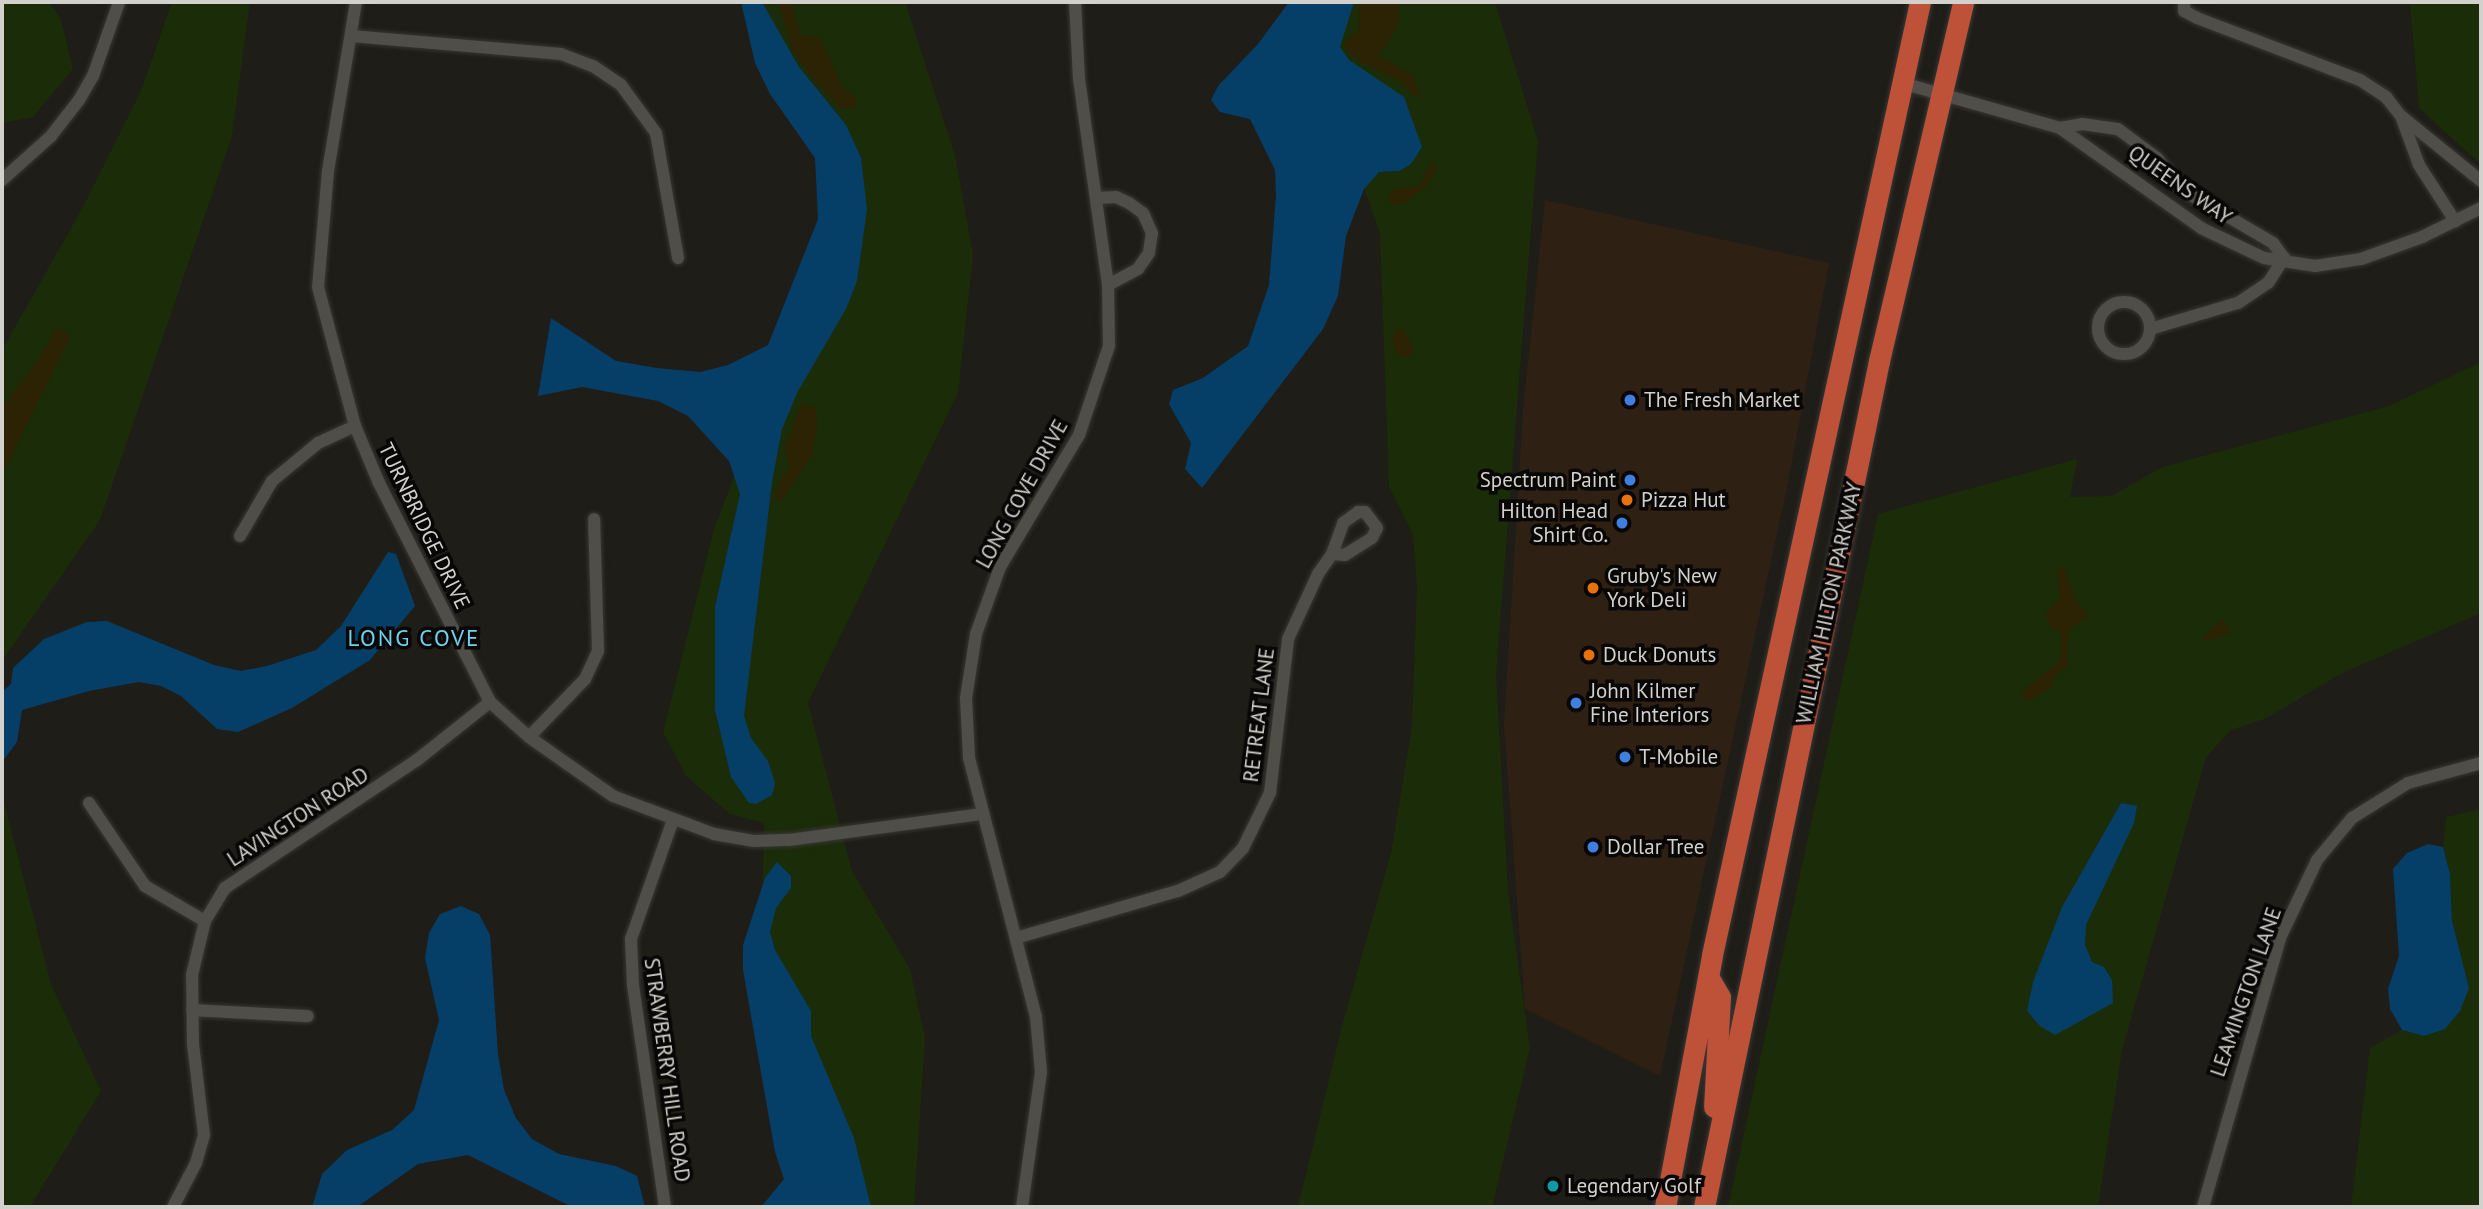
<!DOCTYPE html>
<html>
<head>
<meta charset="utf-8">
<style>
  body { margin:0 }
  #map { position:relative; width:2483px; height:1209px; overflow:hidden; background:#1e1d18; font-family:"PT Sans",sans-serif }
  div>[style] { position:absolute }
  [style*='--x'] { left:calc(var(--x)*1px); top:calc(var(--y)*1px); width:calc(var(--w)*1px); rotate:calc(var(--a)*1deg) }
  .commercial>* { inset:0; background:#2e2114 }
  .green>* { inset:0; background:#1b2c09 }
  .sand>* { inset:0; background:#2b2303 }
  .water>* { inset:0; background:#053f67 }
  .roads { filter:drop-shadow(0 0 2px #383734) drop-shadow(0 0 2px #383734) }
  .minor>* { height:12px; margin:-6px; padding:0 6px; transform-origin:6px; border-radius:6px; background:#504e48 }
  .minor>.ring { margin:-6px; padding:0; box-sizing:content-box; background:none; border:12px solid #504e48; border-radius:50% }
  .trunk>* { height:21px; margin:-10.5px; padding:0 10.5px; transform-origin:10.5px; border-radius:10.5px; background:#be5238 }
  .dots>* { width:19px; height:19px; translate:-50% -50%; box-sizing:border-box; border:4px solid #080705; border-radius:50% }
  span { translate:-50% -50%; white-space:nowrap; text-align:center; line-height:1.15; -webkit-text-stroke:7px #080705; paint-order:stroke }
  .street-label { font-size:21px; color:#d2d1ce }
  .poi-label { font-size:21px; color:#d2d1ce }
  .left { translate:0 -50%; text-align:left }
  .right { translate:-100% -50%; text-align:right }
  .neighbourhood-label { font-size:23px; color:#6fd2ed; letter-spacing:2px }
  .frame { position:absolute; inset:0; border:4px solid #d2d1ce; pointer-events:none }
</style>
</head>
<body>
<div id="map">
  <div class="commercial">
    <i style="clip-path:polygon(1545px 200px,1829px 263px,1788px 483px,1660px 1076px,1525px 1009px,1504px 724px,1523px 411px)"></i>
  </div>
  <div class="green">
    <i style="clip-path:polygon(2px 2px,49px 2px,61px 19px,73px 69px,33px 117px,2px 123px)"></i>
    <i style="clip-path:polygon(172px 2px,250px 2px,232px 136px,100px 520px,2px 661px,2px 350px,83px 207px,141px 91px)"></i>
    <i style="clip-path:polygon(754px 2px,905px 2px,955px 155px,973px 255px,958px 393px,808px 703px,852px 871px,910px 969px,925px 1038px,914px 1207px,803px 1207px,761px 962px,764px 823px,730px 814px,686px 776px,663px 732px,714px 529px,773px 375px,840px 171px)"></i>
    <i style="clip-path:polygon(1326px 2px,1495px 2px,1538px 141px,1496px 674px,1508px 892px,1530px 1048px,1492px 1207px,1298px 1207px,1342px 1026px,1391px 853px,1412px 726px,1417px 587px,1413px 535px,1389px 487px,1380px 233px,1346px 137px)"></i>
    <i style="clip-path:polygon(2410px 2px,2481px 2px,2481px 165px,2419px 108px)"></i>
    <i style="clip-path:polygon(2481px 362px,2481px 613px,2340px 674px,2267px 718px,2231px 730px,2206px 757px,2122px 1050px,2098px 1207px,1728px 1207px,1878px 514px,2077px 459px,2070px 497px,2112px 496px,2162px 467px,2389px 406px)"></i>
    <i style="clip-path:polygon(2px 795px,51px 984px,101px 1091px,30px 1207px,2px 1207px)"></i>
    <i style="clip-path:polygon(2481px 809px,2481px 1207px,2351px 1207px,2370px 1048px,2402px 1030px,2424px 1036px,2469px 989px,2452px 921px,2450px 874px,2443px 847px,2446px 817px)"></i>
  </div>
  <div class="sand">
    <i style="clip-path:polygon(778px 2px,791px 2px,800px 35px,819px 37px,843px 88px,857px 100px,855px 108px,841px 108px,809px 74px,793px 51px)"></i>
    <i style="clip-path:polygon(1359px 2px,1399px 2px,1399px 24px,1379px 56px,1413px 75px,1421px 96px,1416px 97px,1399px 80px,1360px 62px,1345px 49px,1344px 42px,1358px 31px)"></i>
    <i style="clip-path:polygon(1432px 159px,1437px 169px,1429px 184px,1405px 203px,1392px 205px,1387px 200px,1390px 194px,1395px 189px,1420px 185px)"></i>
    <i style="clip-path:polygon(58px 326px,70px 337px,2px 475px,2px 407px,37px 362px)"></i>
    <i style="clip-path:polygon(1403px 328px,1414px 351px,1407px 358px,1397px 354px,1392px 340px,1396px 330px)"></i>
    <i style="clip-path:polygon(801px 404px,816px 407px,817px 428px,812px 455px,781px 502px,775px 499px,776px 489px,789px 467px,785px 446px)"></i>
    <i style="clip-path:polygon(2064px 567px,2076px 601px,2090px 617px,2069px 629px,2067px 666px,2055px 677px,2052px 687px,2028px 702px,2020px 693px,2060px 661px,2062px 633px,2051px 629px,2045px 613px,2059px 599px,2057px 569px)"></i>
    <i style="clip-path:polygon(2221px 620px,2228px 624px,2229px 634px,2205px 641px,2204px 636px)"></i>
  </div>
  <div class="water">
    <i style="clip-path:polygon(741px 2px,762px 2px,799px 67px,846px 125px,861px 158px,867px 209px,857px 281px,846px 309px,797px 393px,782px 429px,772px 482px,744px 716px,751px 738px,768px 761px,775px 783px,772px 795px,756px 804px,749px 803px,731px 777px,715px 710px,715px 607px,740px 494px,729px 461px,688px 416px,658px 401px,582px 387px,538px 396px,551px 318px,616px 361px,657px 368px,700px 372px,728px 365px,768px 345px,818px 219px,815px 158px,770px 94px,755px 63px)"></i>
    <i style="clip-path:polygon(1289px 2px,1354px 2px,1340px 47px,1349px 60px,1404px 97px,1422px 147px,1411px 164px,1399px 171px,1379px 172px,1364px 189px,1346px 236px,1338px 296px,1323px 329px,1202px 488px,1185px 469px,1191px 443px,1169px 404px,1173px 390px,1203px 378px,1248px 346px,1269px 285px,1276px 195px,1275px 170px,1250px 119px,1220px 112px,1211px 100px,1218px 86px,1258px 44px)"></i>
    <i style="clip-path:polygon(388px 552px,396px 554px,415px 606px,370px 660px,292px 708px,238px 732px,217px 729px,181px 696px,161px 686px,139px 682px,89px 691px,22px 710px,17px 742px,2px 762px,2px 692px,11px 684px,13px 668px,44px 639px,87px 622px,107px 621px,214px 665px,241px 671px,267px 666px,316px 650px,341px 626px)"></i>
    <i style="clip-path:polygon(2121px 803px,2137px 806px,2134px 823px,2086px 925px,2085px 945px,2092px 962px,2104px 967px,2112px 980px,2113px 1003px,2055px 1035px,2040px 1026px,2027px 1011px,2033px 982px,2062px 907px)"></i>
    <i style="clip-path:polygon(2428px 844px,2443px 847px,2450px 874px,2452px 921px,2469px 988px,2460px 1011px,2445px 1029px,2424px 1036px,2402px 1030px,2390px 1009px,2388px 989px,2399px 956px,2393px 869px,2407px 853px)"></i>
    <i style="clip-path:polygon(777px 862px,791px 876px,791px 888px,776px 908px,770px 932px,775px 950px,811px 1011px,811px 1036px,854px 1138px,871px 1207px,761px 1207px,784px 1179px,775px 1152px,743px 970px,743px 945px,765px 878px)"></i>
    <i style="clip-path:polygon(461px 906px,479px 914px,490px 935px,498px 1054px,504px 1090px,516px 1118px,532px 1139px,559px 1154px,616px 1166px,637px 1176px,645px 1207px,572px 1207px,468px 1155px,418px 1164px,357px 1207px,312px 1207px,322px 1174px,347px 1150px,392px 1130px,414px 1110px,439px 1020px,425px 958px,429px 933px,440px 914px)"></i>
  </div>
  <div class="roads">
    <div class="minor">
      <i style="--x:356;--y:2;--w:171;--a:99.4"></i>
      <i style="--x:328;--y:171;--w:116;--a:94.9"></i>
      <i style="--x:318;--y:287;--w:144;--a:75.1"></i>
      <i style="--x:355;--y:426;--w:62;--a:67.2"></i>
      <i style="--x:379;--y:483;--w:246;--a:63.1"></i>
      <i style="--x:490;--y:702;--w:52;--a:41.9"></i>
      <i style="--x:529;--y:737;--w:103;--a:35.1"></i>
      <i style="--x:613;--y:796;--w:108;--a:20.6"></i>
      <i style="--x:714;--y:834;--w:41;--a:9.9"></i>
      <i style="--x:754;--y:841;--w:35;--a:-2"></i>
      <i style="--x:789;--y:840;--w:195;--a:-7.7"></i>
      <i style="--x:2184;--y:2;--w:9;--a:90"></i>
      <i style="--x:2184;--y:11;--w:15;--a:28"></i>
      <i style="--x:2197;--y:18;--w:174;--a:20.8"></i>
      <i style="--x:2360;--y:80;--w:31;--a:33"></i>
      <i style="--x:2386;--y:97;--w:24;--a:52"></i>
      <i style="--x:2401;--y:116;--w:103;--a:39.1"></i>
      <i style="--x:351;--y:36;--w:211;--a:4.9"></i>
      <i style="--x:561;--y:54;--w:34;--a:21"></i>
      <i style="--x:593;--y:66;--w:34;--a:34"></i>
      <i style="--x:621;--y:85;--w:59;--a:53.9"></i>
      <i style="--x:656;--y:133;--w:127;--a:80"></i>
      <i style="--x:1902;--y:83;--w:164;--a:15.9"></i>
      <i style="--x:2060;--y:128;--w:173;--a:35.3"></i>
      <i style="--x:2201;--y:228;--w:70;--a:25.5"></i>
      <i style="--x:2264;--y:258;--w:52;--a:8.9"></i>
      <i style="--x:2315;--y:266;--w:47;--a:-8.7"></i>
      <i style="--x:2361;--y:259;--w:65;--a:-19.8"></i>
      <i style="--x:2422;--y:237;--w:66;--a:-26.2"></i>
      <i style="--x:2401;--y:116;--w:52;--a:69.8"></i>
      <i style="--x:2419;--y:165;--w:67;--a:57.3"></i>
      <i style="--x:2060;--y:128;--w:22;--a:-10"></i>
      <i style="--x:2082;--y:124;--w:36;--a:8"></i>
      <i style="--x:2118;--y:129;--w:49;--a:36.6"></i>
      <i style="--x:2157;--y:158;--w:39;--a:52"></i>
      <i style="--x:2181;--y:189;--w:107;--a:30.4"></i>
      <i style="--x:2273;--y:243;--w:19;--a:54"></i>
      <i style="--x:2;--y:180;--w:66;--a:-41.9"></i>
      <i style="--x:51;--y:136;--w:46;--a:-52.1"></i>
      <i style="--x:79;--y:100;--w:28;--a:-60"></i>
      <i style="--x:93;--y:76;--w:78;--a:-70.6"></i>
      <i style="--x:1098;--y:198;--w:18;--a:-3"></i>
      <i style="--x:1116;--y:197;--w:14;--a:25"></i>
      <i style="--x:1129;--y:203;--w:17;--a:36"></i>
      <i style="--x:1143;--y:213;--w:22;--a:66"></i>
      <i style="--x:1152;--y:233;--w:20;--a:99"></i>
      <i style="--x:1149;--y:253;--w:19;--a:125"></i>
      <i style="--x:1138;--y:269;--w:34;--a:152"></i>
      <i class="ring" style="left:2098px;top:302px;width:40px;height:40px"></i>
      <i style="--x:2150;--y:329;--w:92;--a:-16.5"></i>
      <i style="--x:2238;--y:303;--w:36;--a:-34"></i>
      <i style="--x:2268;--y:283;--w:30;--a:-57"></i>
      <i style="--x:240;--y:536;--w:64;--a:-59.8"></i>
      <i style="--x:272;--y:481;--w:60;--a:-39.6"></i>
      <i style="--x:318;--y:443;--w:41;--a:-24.7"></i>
      <i style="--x:529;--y:737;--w:81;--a:-46"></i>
      <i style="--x:585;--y:679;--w:31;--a:-65"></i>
      <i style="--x:598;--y:651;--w:132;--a:-91.7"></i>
      <i style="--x:89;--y:803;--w:100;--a:56"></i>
      <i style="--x:145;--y:886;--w:69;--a:30.3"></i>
      <i style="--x:1016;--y:938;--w:169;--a:-16.2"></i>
      <i style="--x:1178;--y:891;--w:46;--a:-24.3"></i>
      <i style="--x:1220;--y:872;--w:33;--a:-46"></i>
      <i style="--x:1243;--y:848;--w:61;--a:-63.9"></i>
      <i style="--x:1270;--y:793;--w:155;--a:-83.3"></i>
      <i style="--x:1288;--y:639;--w:72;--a:-65.2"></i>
      <i style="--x:1318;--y:574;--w:24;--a:-55"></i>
      <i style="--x:1332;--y:554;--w:33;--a:-70"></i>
      <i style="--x:1343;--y:523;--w:19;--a:-36"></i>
      <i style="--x:1358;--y:512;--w:7;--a:0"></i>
      <i style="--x:1365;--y:512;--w:20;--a:53"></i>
      <i style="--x:1377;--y:528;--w:11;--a:117"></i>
      <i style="--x:1372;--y:538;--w:32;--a:148"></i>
      <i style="--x:1345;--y:555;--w:13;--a:-176"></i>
      <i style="--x:192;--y:1010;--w:116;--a:3"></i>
      <i style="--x:173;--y:1207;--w:50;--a:-62.4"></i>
      <i style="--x:196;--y:1163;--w:29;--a:-74"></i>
      <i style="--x:204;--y:1135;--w:92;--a:-96.9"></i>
      <i style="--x:193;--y:1044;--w:69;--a:-90.8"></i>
      <i style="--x:192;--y:975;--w:56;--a:-76.5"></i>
      <i style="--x:205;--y:921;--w:39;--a:-59"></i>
      <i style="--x:225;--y:888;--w:231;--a:-33.7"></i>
      <i style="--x:417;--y:760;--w:93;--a:-38.5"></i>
      <i style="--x:665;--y:1207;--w:224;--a:-98.2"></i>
      <i style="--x:633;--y:985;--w:46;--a:-92.5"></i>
      <i style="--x:631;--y:939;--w:126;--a:-70.6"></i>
      <i style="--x:1022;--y:1207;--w:136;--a:-82"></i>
      <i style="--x:1041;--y:1072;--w:55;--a:-95.2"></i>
      <i style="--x:1036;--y:1017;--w:268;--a:-104.5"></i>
      <i style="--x:969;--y:757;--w:59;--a:-92.9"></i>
      <i style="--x:966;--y:698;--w:65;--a:-81.1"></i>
      <i style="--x:976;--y:634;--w:71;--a:-70.3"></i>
      <i style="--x:1000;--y:567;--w:154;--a:-59.1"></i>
      <i style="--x:1079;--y:435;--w:94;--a:-71.4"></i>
      <i style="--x:1109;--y:346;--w:61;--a:-90.9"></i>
      <i style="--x:1108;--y:285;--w:208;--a:-98"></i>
      <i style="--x:1079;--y:79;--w:77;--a:-93"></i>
      <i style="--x:2203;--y:1207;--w:280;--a:-74"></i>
      <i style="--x:2280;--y:938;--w:86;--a:-64.6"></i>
      <i style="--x:2317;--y:860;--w:55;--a:-50.2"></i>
      <i style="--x:2352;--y:818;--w:66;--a:-32"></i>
      <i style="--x:2408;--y:783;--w:76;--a:-15.3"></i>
    </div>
    <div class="trunk">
      <i style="--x:1709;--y:978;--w:22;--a:60"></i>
      <i style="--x:1720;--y:997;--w:110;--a:93.1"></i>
      <i style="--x:1665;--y:1207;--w:256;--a:-79.4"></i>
      <i style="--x:1712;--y:955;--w:975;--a:-77.69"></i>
      <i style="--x:1704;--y:1207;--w:864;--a:-78.31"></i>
      <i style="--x:1879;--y:361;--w:369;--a:-76.8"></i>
    </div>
  </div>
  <div class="dots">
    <i style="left:1630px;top:400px;background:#3f7fe0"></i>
    <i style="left:1630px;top:480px;background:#3f7fe0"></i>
    <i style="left:1627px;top:500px;background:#e8710a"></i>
    <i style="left:1622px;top:523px;background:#3f7fe0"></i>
    <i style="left:1593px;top:588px;background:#e8710a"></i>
    <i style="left:1589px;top:655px;background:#e8710a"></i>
    <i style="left:1576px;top:703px;background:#3f7fe0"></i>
    <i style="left:1625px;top:757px;background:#3f7fe0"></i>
    <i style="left:1593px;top:847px;background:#3f7fe0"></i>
    <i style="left:1553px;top:1186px;background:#0f9aa8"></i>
  </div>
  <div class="street-label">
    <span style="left:2180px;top:185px;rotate:35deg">QUEENS WAY</span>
    <span style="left:1022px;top:494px;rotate:-61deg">LONG COVE DRIVE</span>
    <span style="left:424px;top:526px;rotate:64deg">TURNBRIDGE DRIVE</span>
    <span style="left:1829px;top:603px;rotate:-78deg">WILLIAM HILTON PARKWAY</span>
    <span style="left:1259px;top:715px;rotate:-83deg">RETREAT LANE</span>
    <span style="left:298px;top:817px;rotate:-33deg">LAVINGTON ROAD</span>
    <span style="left:2246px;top:992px;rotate:-71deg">LEAMINGTON LANE</span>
    <span style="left:667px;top:1070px;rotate:82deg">STRAWBERRY HILL ROAD</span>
  </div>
  <div class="poi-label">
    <span class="left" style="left:1644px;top:400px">The Fresh Market</span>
    <span class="right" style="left:1616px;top:480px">Spectrum Paint</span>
    <span class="left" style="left:1641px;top:500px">Pizza Hut</span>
    <span class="right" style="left:1608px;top:523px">Hilton Head<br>Shirt Co.</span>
    <span class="left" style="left:1607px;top:588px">Gruby's New<br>York Deli</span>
    <span class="left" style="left:1603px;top:655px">Duck Donuts</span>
    <span class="left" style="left:1590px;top:703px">John Kilmer<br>Fine Interiors</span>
    <span class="left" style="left:1639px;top:757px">T-Mobile</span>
    <span class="left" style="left:1607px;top:847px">Dollar Tree</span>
    <span class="left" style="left:1567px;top:1186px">Legendary Golf</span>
  </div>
  <div class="neighbourhood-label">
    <span style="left:414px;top:638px">LONG COVE</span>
  </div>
  <div class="frame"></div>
</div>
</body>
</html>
